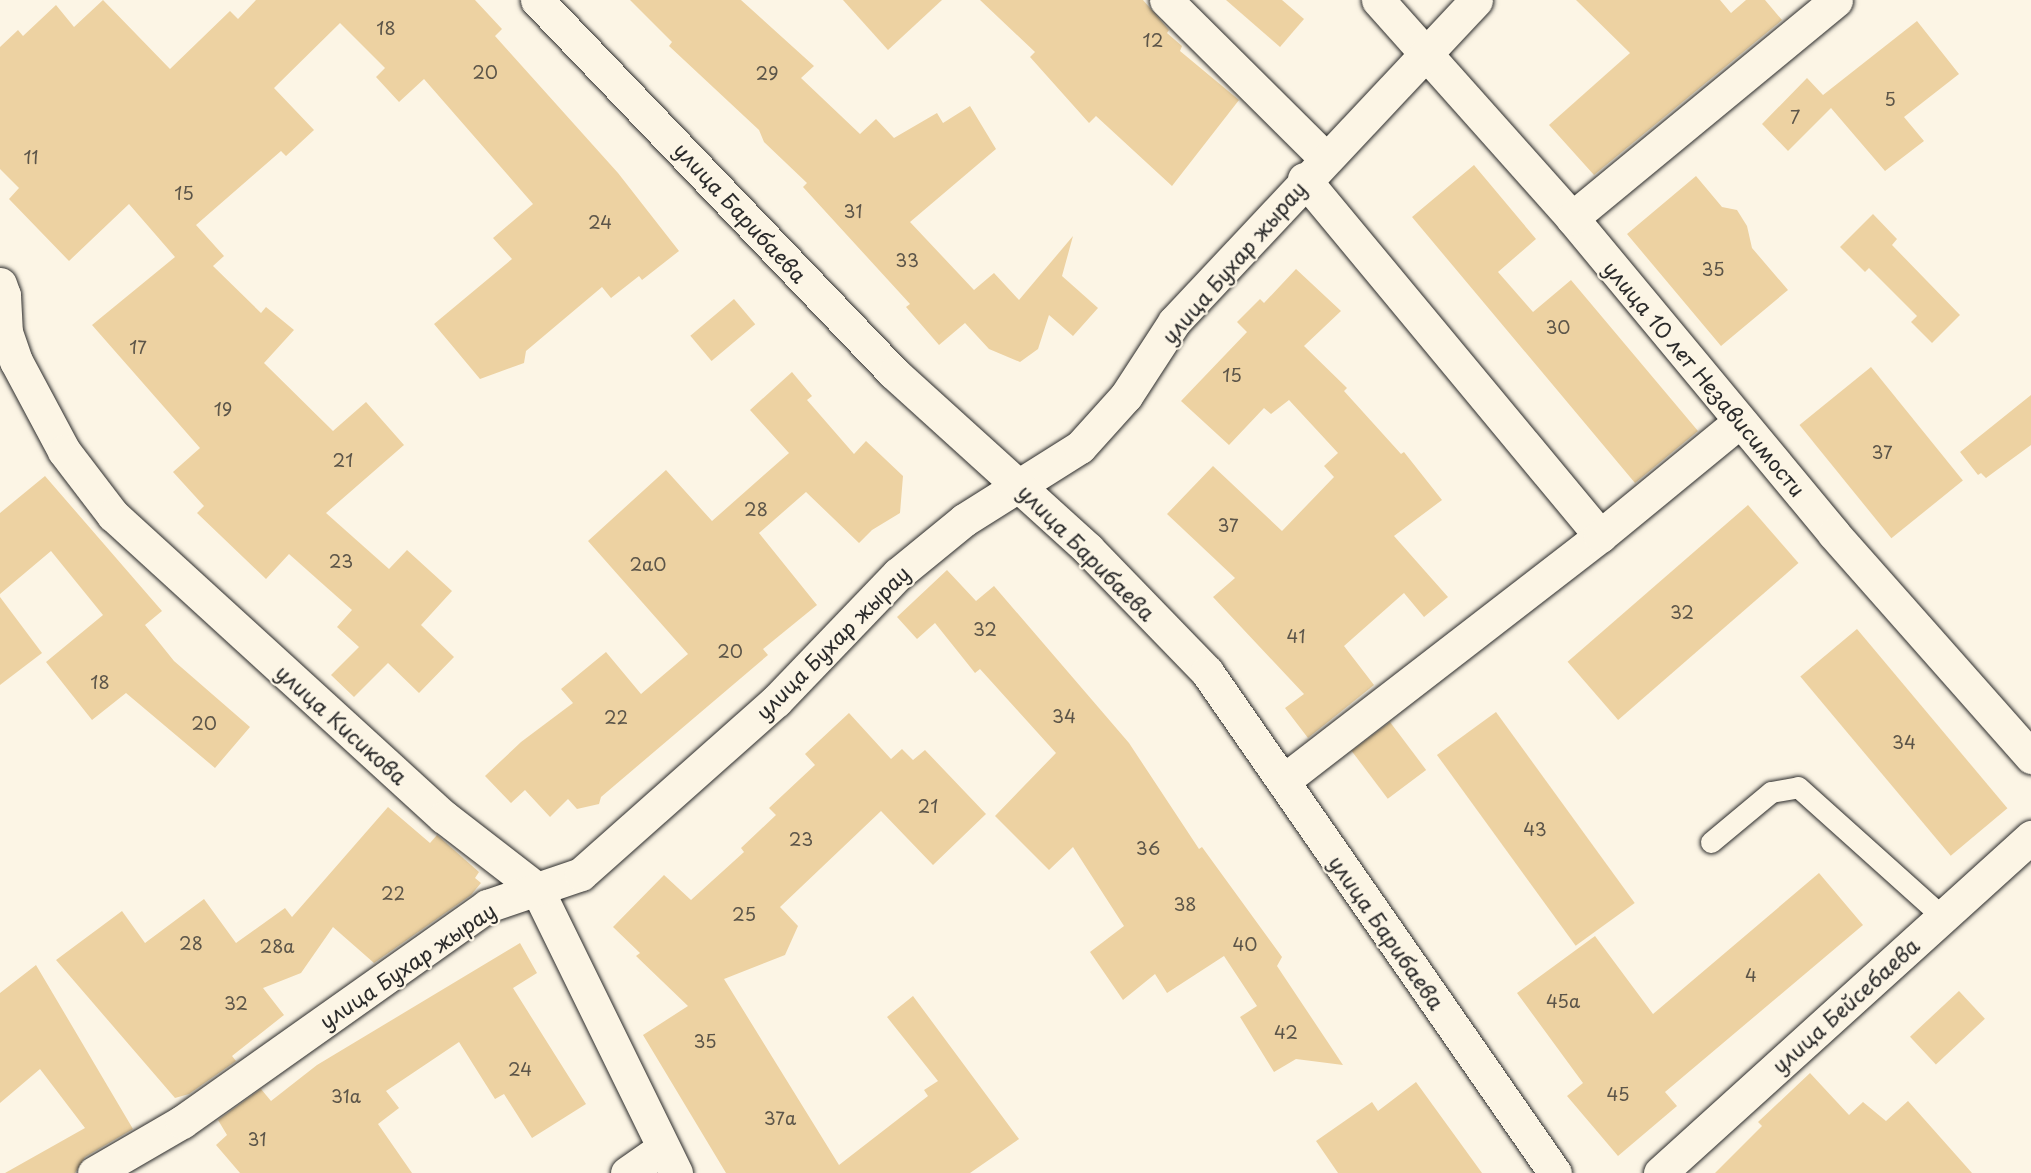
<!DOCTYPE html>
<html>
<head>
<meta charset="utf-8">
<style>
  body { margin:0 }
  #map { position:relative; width:2031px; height:1173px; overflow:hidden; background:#fcf5e5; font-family:"Playpen Sans",sans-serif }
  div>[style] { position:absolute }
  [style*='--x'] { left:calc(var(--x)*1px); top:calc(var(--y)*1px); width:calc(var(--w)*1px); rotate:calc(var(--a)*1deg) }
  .building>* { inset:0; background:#edd2a2; transform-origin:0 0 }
  .roads { filter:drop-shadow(0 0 2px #2b2b2b) drop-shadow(0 0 2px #2b2b2b) }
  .service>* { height:21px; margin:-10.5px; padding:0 10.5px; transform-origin:10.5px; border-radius:10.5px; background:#fcf5e5 }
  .minor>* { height:33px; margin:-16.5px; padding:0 16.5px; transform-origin:16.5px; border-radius:16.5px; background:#fcf5e5 }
  .tertiary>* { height:33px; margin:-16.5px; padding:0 16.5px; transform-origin:16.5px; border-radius:16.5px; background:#fcf5e5 }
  span { translate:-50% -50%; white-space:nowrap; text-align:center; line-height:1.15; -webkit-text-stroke:4.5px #fcf5e5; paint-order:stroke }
  .number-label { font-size:18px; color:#5c5549 }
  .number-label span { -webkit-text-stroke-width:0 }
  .street-label { font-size:21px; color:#2b2b2b }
</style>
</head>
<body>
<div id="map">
  <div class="building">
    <i style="clip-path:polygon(103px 0,170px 69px,230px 11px,238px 19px,256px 0,475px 0,502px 29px,495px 36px,618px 173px,679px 251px,642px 280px,639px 276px,611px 298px,602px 287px,526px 351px,524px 363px,480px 379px,434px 324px,512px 259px,493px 238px,533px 204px,424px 79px,399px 102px,376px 77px,385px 68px,340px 23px,274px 88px,314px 130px,286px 156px,281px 151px,196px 225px,224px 256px,213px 266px,261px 313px,266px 307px,294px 330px,264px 363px,333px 431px,366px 402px,404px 445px,326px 513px,389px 569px,407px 550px,452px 591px,421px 625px,454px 657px,419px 693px,388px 663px,354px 697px,331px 675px,359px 647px,337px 627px,352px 610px,289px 554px,266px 579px,197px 513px,204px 506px,173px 472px,200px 448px,92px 325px,175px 257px,129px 204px,69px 261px,9px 199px,19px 188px,0 169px,0 47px,18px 30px,23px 36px,56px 5px,74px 27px)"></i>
    <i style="clip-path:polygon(630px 0,741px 0,814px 66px,801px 78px,860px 134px,876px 119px,894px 138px,937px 113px,943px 123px,970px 106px,996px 149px,910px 222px,974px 290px,994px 273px,1019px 300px,1073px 236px,1062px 276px,1098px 308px,1073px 336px,1049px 315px,1038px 349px,1020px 362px,989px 349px,965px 323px,939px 345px,906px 307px,910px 304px,803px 187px,807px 183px,764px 142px,759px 130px,669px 46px,672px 42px)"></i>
    <i style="clip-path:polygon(843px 0,942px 0,888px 50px)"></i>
    <i style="clip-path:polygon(980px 0,1143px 0,1169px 30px,1167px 33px,1182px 46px,1180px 51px,1239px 100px,1172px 186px,1096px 116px,1089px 123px,1030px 57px,1035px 52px)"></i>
    <i style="clip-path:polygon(1226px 0,1282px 0,1304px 19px,1280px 47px)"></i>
    <i style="clip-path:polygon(1576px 0,1720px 0,1731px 13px,1746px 0,1765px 0,1782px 20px,1594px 175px,1549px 125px,1630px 53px)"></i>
    <i style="clip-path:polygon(1917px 21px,1959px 74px,1904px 117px,1924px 141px,1885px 171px,1831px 108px,1788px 151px,1762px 124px,1807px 78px,1823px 95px)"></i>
    <i style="clip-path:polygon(1474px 165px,1536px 239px,1498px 272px,1533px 312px,1571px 280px,1698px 431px,1635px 483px,1412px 217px)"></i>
    <i style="clip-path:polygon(1696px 176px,1722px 207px,1737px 210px,1747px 226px,1752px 248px,1788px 290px,1721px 346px,1627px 234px)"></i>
    <i style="clip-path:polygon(1873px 214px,1897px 239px,1892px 245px,1960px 315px,1932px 343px,1911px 322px,1917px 316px,1869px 268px,1865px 272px,1840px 247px)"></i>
    <i style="clip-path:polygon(1296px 269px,1341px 311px,1304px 346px,1347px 388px,1344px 391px,1401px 454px,1404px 452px,1442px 500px,1394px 536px,1448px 597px,1424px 617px,1404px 593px,1344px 646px,1374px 685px,1308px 738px,1285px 708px,1304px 694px,1213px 597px,1235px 578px,1167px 514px,1213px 466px,1282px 531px,1334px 477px,1324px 466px,1338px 453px,1289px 400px,1271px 414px,1264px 408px,1229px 445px,1181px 401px,1247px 332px,1237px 322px,1260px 299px,1264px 303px)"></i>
    <i style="left:734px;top:299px;width:33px;height:57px;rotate:50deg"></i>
    <i style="left:1871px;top:367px;width:146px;height:92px;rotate:51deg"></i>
    <i style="clip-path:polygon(792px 372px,812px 396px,807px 400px,854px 454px,866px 441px,903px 476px,900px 513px,872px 530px,859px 543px,806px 492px,759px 533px,817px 605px,763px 649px,768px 655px,601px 797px,599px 804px,577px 809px,568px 799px,550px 817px,525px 790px,511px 803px,485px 776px,521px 742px,573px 703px,561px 689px,606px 652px,641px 694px,688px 654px,588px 541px,666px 470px,712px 521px,789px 453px,750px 410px)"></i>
    <i style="clip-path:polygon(2031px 395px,2031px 445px,1986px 478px,1981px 473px,1978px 475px,1960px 452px)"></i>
    <i style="clip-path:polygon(45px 476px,162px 611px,145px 625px,174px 661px,250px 727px,215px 768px,126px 693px,92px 720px,46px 662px,103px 615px,51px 551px,0 594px,0 513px)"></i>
    <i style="left:1748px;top:505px;width:77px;height:239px;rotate:49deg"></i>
    <i style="clip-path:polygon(947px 570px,976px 601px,994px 586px,1129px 743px,1199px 849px,1202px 847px,1282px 957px,1277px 966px,1343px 1065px,1296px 1059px,1274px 1072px,1240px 1017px,1257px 1006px,1224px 956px,1167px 993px,1155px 974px,1123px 1000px,1090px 952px,1124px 926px,1073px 847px,1049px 870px,995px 816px,1056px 753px,980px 669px,975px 673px,935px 623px,917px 639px,897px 617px)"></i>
    <i style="clip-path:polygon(0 597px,42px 653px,0 685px)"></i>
    <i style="left:1857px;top:629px;width:234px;height:74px;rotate:50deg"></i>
    <i style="left:1496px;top:712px;width:236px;height:73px;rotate:54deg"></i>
    <i style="clip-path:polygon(849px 713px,891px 759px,902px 749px,913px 760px,925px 750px,986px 814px,933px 865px,881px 811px,780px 907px,798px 926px,785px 955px,724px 979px,839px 1165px,928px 1096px,924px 1090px,938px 1081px,887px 1017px,913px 996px,1019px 1139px,970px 1173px,726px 1173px,643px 1035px,688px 1006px,636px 956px,640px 953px,613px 927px,664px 875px,691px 900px,744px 852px,741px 848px,776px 815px,769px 808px,815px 765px,805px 754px)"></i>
    <i style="left:1390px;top:722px;width:60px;height:48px;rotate:53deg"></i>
    <i style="clip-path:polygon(388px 807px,430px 843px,437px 835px,479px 872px,475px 878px,481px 883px,471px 895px,374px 963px,333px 927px,301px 973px,263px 988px,284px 1015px,232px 1056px,236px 1061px,189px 1094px,175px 1098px,56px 960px,122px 911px,145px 943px,204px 899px,236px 943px,285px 908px,292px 917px)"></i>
    <i style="clip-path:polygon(1819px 873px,1863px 925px,1665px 1092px,1677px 1106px,1618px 1156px,1567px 1096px,1583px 1083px,1517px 993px,1595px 936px,1653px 1014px)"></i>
    <i style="clip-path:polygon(520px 943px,537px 973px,513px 988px,586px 1104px,532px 1138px,504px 1094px,495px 1099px,459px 1042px,386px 1091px,399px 1108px,378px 1124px,412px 1173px,240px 1173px,216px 1145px,227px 1135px,218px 1120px,261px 1089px,271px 1101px,317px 1065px)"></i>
    <i style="clip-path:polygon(36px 965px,133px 1129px,85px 1157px,75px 1173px,5px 1173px,85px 1128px,40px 1069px,0 1103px,0 993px)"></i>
    <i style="left:1959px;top:991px;width:38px;height:67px;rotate:47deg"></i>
    <i style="clip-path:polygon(1810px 1073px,1849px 1115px,1863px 1102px,1886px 1121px,1908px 1101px,1972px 1173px,1715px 1173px,1762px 1126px,1758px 1122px)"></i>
    <i style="clip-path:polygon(1416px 1082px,1482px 1173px,1338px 1173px,1316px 1141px,1372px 1102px,1378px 1111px)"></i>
  </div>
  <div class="roads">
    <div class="service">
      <i style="--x:1711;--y:842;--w:78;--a:-39.8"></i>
      <i style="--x:1771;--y:792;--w:27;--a:-10"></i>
      <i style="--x:1798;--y:787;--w:195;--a:41.9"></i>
    </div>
    <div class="minor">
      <i style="--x:1166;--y:0;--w:224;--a:44.8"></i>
      <i style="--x:1378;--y:0;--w:292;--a:48.3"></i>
      <i style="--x:1572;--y:218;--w:410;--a:50.3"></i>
      <i style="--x:1834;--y:534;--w:298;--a:48.5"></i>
      <i style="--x:1304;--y:179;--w:464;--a:50.3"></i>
      <i style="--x:1572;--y:218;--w:342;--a:-39.5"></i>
      <i style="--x:0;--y:284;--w:12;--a:70"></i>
      <i style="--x:4;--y:295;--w:37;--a:87"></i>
      <i style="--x:6;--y:332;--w:31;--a:71"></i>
      <i style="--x:16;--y:361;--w:102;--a:61.9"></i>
      <i style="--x:64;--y:451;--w:81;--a:52.6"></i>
      <i style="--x:113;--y:515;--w:448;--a:42.4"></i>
      <i style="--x:444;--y:817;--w:118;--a:37.7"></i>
      <i style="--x:537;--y:889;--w:316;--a:63.9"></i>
      <i style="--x:1283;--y:781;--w:401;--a:-37.7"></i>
      <i style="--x:1600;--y:536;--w:181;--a:-39.4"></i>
      <i style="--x:94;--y:1173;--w:102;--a:-30.1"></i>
      <i style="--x:182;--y:1122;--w:374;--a:-35.3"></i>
      <i style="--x:487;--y:906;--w:99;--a:-18.8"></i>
      <i style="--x:581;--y:874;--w:261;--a:-41.6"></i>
      <i style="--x:776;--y:701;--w:176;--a:-46.2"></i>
      <i style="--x:898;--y:574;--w:85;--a:-39.3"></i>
      <i style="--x:964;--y:520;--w:137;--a:-32.2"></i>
      <i style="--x:1080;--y:447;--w:69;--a:-48"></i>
      <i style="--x:1126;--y:396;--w:88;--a:-57"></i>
      <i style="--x:1174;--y:322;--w:441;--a:-46.8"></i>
      <i style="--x:627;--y:1173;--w:44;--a:-34.8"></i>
      <i style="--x:1660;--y:1173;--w:501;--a:-42.17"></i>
    </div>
    <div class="tertiary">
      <i style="--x:537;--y:0;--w:516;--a:46.26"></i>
      <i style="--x:894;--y:373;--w:262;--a:42.2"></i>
      <i style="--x:1088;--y:549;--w:171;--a:45.9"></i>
      <i style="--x:1207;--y:672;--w:610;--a:55.22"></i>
    </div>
  </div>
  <div class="number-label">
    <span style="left:386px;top:28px">18</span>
    <span style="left:1153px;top:40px">12</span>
    <span style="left:485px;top:72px">20</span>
    <span style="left:767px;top:73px">29</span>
    <span style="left:1890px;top:99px">5</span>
    <span style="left:1795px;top:117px">7</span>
    <span style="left:31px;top:157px">11</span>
    <span style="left:184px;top:193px">15</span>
    <span style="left:853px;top:211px">31</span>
    <span style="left:600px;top:222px">24</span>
    <span style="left:907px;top:260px">33</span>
    <span style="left:1713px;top:269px">35</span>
    <span style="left:1558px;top:327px">30</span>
    <span style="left:138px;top:347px">17</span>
    <span style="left:1232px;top:375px">15</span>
    <span style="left:223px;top:409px">19</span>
    <span style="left:1882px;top:452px">37</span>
    <span style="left:343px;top:460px">21</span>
    <span style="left:756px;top:509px">28</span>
    <span style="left:1228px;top:525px">37</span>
    <span style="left:341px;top:561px">23</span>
    <span style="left:648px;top:564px">2а0</span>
    <span style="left:1682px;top:612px">32</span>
    <span style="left:985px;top:629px">32</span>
    <span style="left:1296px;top:636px">41</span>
    <span style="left:730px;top:651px">20</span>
    <span style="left:100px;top:682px">18</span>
    <span style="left:1064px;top:716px">34</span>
    <span style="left:616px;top:717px">22</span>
    <span style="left:204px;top:723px">20</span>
    <span style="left:1904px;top:742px">34</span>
    <span style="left:928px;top:806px">21</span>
    <span style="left:1535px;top:829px">43</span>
    <span style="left:801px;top:839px">23</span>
    <span style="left:1148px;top:848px">36</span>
    <span style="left:393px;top:893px">22</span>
    <span style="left:1185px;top:904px">38</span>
    <span style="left:744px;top:914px">25</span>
    <span style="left:191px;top:943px">28</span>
    <span style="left:1245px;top:944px">40</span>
    <span style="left:277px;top:946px">28а</span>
    <span style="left:1751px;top:975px">4</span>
    <span style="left:1563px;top:1001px">45а</span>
    <span style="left:236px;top:1003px">32</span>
    <span style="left:1286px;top:1032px">42</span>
    <span style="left:705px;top:1041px">35</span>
    <span style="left:520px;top:1069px">24</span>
    <span style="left:1618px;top:1094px">45</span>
    <span style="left:346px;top:1096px">31а</span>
    <span style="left:780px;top:1118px">37а</span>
    <span style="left:257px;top:1139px">31</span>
  </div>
  <div class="street-label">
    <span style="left:741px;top:212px;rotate:47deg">улица Барибаева</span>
    <span style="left:1233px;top:262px;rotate:-49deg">улица Бухар жырау</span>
    <span style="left:1705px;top:378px;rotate:50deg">улица 10 лет Независимости</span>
    <span style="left:1087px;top:552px;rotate:45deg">улица Барибаева</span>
    <span style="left:832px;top:642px;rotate:-45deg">улица Бухар жырау</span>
    <span style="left:342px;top:724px;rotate:42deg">улица Кисикова</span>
    <span style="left:1387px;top:932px;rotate:55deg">улица Барибаева</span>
    <span style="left:407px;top:965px;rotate:-34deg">улица Бухар жырау</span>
    <span style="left:1845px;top:1005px;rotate:-42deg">улица Бейсебаева</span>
  </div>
</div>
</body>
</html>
